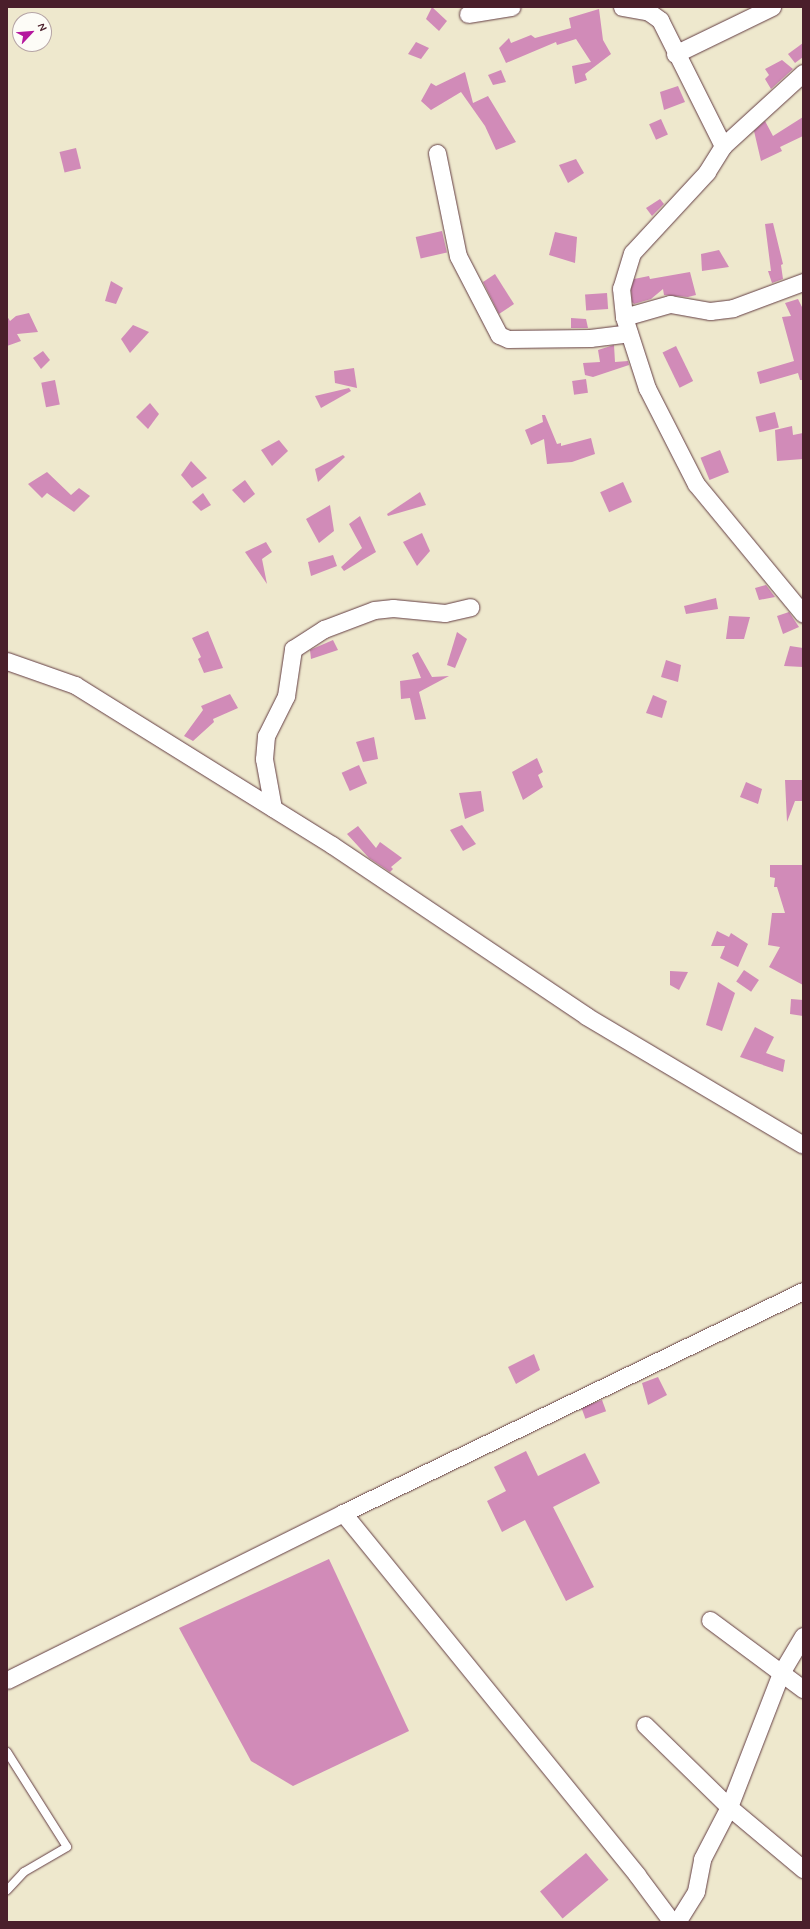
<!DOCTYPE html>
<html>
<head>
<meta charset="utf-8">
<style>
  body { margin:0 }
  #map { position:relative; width:810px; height:1929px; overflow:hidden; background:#eee8cd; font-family:Mynerve,sans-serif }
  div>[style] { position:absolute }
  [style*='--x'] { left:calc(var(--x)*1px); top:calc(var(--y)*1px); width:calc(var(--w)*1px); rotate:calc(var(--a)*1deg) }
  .building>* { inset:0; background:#d18bb8; transform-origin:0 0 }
  .roads { filter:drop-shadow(0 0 1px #633d43) drop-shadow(0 0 1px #633d43) }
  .lane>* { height:8px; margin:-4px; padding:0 4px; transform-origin:4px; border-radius:4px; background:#fff }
  .street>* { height:17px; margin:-8.5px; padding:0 8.5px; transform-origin:8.5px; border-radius:8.5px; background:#fff }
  span { translate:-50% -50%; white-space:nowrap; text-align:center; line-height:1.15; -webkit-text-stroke:3px #fdfcf7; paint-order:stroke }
  .frame { position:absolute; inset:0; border:8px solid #4a1f2b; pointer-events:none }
  .north { position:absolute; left:12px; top:12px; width:40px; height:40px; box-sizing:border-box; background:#fdfcf7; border:1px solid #b5a4a5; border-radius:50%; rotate:64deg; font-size:11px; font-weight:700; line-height:16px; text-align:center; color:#4a1f2b }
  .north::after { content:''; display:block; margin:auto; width:14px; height:18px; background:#b5179e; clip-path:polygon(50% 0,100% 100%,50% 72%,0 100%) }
</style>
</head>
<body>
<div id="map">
  <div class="building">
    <i style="clip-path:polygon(432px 7px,447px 21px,439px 31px,426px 19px)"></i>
    <i style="clip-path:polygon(599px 9px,603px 40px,611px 54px,585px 74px,587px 80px,575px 84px,572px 66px,591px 62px,576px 39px,557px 45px,556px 42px,506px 63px,499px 48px,509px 38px,511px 43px,531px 35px,535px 38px,571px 28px,569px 18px)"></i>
    <i style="clip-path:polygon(416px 42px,429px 48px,421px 59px,408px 54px)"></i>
    <i style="clip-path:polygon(803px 43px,803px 57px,795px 63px,788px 54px)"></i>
    <i style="clip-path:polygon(782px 60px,793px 69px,771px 89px,765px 79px,769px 75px,765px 69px)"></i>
    <i style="clip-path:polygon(501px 70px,506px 82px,493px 85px,488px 75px)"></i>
    <i style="clip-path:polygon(465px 72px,473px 103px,488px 96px,516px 142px,496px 150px,485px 126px,461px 92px,431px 110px,421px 101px,431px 83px,436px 86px)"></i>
    <i style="clip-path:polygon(678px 86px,685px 102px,664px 110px,660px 92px)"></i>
    <i style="clip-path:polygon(803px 117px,803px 136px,780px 147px,782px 151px,761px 161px,754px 131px,765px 121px,773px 136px)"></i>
    <i style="left:661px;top:119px;width:17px;height:13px;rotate:66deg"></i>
    <i style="left:76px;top:148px;width:21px;height:17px;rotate:76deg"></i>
    <i style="clip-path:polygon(576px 159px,584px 173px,568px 183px,559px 165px)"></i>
    <i style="clip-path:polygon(660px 199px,664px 204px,652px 216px,646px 208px)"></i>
    <i style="clip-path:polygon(773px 223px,783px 264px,781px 265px,783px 279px,772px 283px,768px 271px,771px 271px,765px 224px)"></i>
    <i style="left:442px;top:231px;width:22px;height:27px;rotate:77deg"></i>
    <i style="clip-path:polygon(555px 232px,577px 237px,575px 263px,549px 255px)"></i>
    <i style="clip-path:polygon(719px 250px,729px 267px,702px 271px,701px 254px)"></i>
    <i style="clip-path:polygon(690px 272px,696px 295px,688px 297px,664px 295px,663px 289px,651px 299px,634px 304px,632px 302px,631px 289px,634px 279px,649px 276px,650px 279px)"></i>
    <i style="clip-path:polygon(495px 274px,514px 304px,499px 314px,483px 282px)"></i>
    <i style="clip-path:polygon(111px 281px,123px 288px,116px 304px,105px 301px)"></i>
    <i style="left:607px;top:293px;width:16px;height:22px;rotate:86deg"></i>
    <i style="clip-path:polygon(798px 299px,803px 309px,803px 380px,800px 380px,798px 373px,760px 384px,757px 372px,794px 361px,782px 317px,791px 316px,785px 303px)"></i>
    <i style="clip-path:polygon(29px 313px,38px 332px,17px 334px,21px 341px,7px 346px,7px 316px,10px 321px,16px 316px)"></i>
    <i style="clip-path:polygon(571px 318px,586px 319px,588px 328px,571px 328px)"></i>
    <i style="clip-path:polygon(133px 325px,149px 332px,130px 353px,121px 339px)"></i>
    <i style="clip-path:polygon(614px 345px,615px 362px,628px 361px,629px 365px,593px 377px,585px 375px,583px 363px,600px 362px,598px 350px)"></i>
    <i style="left:676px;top:346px;width:39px;height:15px;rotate:64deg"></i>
    <i style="clip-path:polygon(43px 351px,50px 360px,41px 369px,33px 358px)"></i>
    <i style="clip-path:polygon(354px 368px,357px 388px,335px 383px,334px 371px)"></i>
    <i style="left:586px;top:379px;width:14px;height:14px;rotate:82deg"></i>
    <i style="left:55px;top:380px;width:25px;height:14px;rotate:79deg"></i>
    <i style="clip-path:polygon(349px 388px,351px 391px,321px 408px,315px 396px)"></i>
    <i style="clip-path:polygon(150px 403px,159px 414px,148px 429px,136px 417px)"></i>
    <i style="left:775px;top:412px;width:16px;height:20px;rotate:76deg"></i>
    <i style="clip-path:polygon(542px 415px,545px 415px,557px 444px,561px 443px,561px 446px,591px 438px,595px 454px,572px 462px,547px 464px,544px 439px,531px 445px,525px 430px,543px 422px)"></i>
    <i style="clip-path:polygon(792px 426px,793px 435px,803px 433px,803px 459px,777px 461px,775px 430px)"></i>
    <i style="clip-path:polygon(279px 440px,288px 451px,272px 466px,261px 450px)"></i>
    <i style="left:720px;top:450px;width:24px;height:21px;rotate:68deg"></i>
    <i style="clip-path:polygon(343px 455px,345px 457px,318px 482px,315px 469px)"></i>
    <i style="clip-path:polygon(191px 461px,207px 478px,192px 488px,181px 475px)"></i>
    <i style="clip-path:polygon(47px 472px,71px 495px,79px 488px,90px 496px,74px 512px,47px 493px,42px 498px,28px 484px)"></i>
    <i style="clip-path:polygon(245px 480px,255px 494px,244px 503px,232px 490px)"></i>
    <i style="left:623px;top:482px;width:22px;height:25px;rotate:66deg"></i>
    <i style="clip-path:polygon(420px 492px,426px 505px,388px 516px,387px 514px)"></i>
    <i style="clip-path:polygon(203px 493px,211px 505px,201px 511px,192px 502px)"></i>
    <i style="clip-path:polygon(330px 505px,334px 531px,319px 543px,306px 519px)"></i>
    <i style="clip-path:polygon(360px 516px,376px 552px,344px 571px,341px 567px,362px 548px,349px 524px)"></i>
    <i style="clip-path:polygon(422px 533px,430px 551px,417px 566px,403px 542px)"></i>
    <i style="clip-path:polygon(266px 542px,272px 552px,262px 559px,267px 584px,245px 552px)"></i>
    <i style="clip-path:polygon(333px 555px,337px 566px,311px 576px,308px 562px)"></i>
    <i style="clip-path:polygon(766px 585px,775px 597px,759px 600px,755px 588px)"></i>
    <i style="clip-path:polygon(716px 598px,718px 609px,686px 614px,684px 606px)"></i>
    <i style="clip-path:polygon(789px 612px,799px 627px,783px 634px,777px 616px)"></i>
    <i style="clip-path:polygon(729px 616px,750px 617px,744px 639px,726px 639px)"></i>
    <i style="clip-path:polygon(208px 631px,223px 668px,204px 673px,198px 659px,201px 657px,192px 638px)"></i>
    <i style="clip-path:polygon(457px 632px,467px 639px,455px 668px,447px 665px)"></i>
    <i style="clip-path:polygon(333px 640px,338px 650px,311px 659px,310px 650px)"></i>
    <i style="clip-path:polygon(790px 646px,803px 648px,803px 667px,784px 666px)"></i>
    <i style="clip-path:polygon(418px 652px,432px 677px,449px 676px,419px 692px,426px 719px,415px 720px,410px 698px,401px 699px,400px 681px,421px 678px,412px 655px)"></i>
    <i style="clip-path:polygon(666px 660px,681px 665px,678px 682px,661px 677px)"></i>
    <i style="clip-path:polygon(230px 694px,238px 708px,213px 719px,214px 722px,193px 741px,184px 736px,203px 710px,201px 706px)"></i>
    <i style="clip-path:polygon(653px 695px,667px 701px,662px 718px,646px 713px)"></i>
    <i style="clip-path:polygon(374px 737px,378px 759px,363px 762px,356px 742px)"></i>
    <i style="clip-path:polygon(537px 758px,543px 772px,538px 775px,543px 787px,523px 800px,512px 772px)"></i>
    <i style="left:359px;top:765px;width:20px;height:19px;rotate:66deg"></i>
    <i style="clip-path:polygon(785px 780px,802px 780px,802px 801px,795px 801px,787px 822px)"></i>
    <i style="clip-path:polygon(746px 782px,762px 789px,758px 804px,740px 797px)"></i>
    <i style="clip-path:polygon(481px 791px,484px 811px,465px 819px,459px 793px)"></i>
    <i style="clip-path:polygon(462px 825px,476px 844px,463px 851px,450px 830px)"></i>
    <i style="clip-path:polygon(358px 826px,376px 848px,380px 842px,402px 858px,391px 867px,393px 869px,390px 872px,369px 858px,347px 834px)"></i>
    <i style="clip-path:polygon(770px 865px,803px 865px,803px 985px,769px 967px,780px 947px,768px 945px,772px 913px,785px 913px,777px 887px,774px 887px,775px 878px,770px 877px)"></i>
    <i style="clip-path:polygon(717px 931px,729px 937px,731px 933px,748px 944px,738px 967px,720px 958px,725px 946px,711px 946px)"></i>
    <i style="left:744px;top:970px;width:18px;height:14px;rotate:34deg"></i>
    <i style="clip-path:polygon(670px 971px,688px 972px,679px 990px,670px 985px)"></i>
    <i style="clip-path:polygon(718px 982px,735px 993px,722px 1031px,706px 1025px)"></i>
    <i style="clip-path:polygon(791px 999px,803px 1000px,803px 1016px,790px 1014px)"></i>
    <i style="clip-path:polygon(755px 1027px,774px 1037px,766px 1053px,785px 1060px,783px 1072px,740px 1057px)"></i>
    <i style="clip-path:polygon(534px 1354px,540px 1370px,516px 1384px,508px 1367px)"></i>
    <i style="clip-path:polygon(658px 1377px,667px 1395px,648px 1405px,642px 1383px)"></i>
    <i style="left:602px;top:1400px;width:12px;height:22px;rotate:70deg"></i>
    <i style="clip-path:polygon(526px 1451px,538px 1476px,585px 1453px,600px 1483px,553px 1507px,594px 1587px,566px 1601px,525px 1520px,502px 1532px,487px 1501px,506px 1491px,494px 1467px)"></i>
    <i style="clip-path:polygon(329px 1559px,409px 1731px,293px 1786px,251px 1761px,179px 1628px)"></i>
    <i style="left:586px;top:1853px;width:35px;height:60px;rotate:50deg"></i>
  </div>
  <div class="roads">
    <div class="lane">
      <i style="--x:7;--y:1752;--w:112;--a:57.7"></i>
      <i style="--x:67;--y:1847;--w:50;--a:149.8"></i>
      <i style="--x:24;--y:1872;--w:25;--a:133"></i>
    </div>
    <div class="street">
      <i style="--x:622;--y:7;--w:27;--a:10"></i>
      <i style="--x:649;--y:12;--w:14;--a:36"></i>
      <i style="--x:660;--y:20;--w:141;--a:63.4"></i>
      <i style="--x:468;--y:14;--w:44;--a:-9.2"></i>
      <i style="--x:675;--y:54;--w:108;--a:-25.9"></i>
      <i style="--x:803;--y:73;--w:108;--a:137.6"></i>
      <i style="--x:723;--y:146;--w:31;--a:122"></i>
      <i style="--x:707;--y:172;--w:110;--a:132.8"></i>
      <i style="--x:632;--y:253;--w:37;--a:107"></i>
      <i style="--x:621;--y:288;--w:29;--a:84"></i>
      <i style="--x:624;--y:317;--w:75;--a:72.1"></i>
      <i style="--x:647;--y:388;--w:108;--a:63"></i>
      <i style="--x:696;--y:484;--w:168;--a:50.5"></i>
      <i style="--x:437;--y:153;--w:105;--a:78.5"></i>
      <i style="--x:458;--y:256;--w:89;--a:62.6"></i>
      <i style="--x:499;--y:335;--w:10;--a:24"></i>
      <i style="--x:508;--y:339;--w:82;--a:-0.7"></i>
      <i style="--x:590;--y:338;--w:39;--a:-7"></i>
      <i style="--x:624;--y:317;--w:48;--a:-15.8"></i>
      <i style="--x:670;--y:304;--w:41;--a:9.9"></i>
      <i style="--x:710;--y:311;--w:23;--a:-7"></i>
      <i style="--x:733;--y:308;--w:75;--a:-20.4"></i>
      <i style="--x:7;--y:661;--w:72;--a:19.4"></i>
      <i style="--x:75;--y:685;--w:303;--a:31.9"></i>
      <i style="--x:332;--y:845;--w:306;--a:33.9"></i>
      <i style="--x:586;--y:1016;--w:252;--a:30.7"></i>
      <i style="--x:273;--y:808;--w:50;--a:-100.4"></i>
      <i style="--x:264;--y:759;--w:23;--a:-85"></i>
      <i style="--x:266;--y:736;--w:45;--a:-63.4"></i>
      <i style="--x:286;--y:696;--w:48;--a:-81.5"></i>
      <i style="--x:293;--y:649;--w:37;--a:-33"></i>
      <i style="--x:324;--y:629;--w:53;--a:-20.8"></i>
      <i style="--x:374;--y:610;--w:19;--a:-6"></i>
      <i style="--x:393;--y:608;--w:52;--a:5.5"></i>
      <i style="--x:445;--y:613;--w:26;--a:-13"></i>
      <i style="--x:343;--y:1513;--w:466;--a:50.9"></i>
      <i style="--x:637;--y:1875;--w:59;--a:53.3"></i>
      <i style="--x:710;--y:1620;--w:116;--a:36.6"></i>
      <i style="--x:7;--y:1680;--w:375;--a:-26.4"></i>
      <i style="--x:343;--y:1513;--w:511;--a:-25.76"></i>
      <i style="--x:645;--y:1725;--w:117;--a:44.3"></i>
      <i style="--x:729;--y:1807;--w:97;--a:40"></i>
      <i style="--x:677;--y:1922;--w:36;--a:-58"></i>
      <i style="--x:696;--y:1891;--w:33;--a:-79"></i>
      <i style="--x:702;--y:1859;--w:59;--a:-62.6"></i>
      <i style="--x:729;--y:1807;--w:144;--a:-68.8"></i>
      <i style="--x:781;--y:1673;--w:43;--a:-59.3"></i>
    </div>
  </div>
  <div class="frame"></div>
  <div class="north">N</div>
</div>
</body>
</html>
